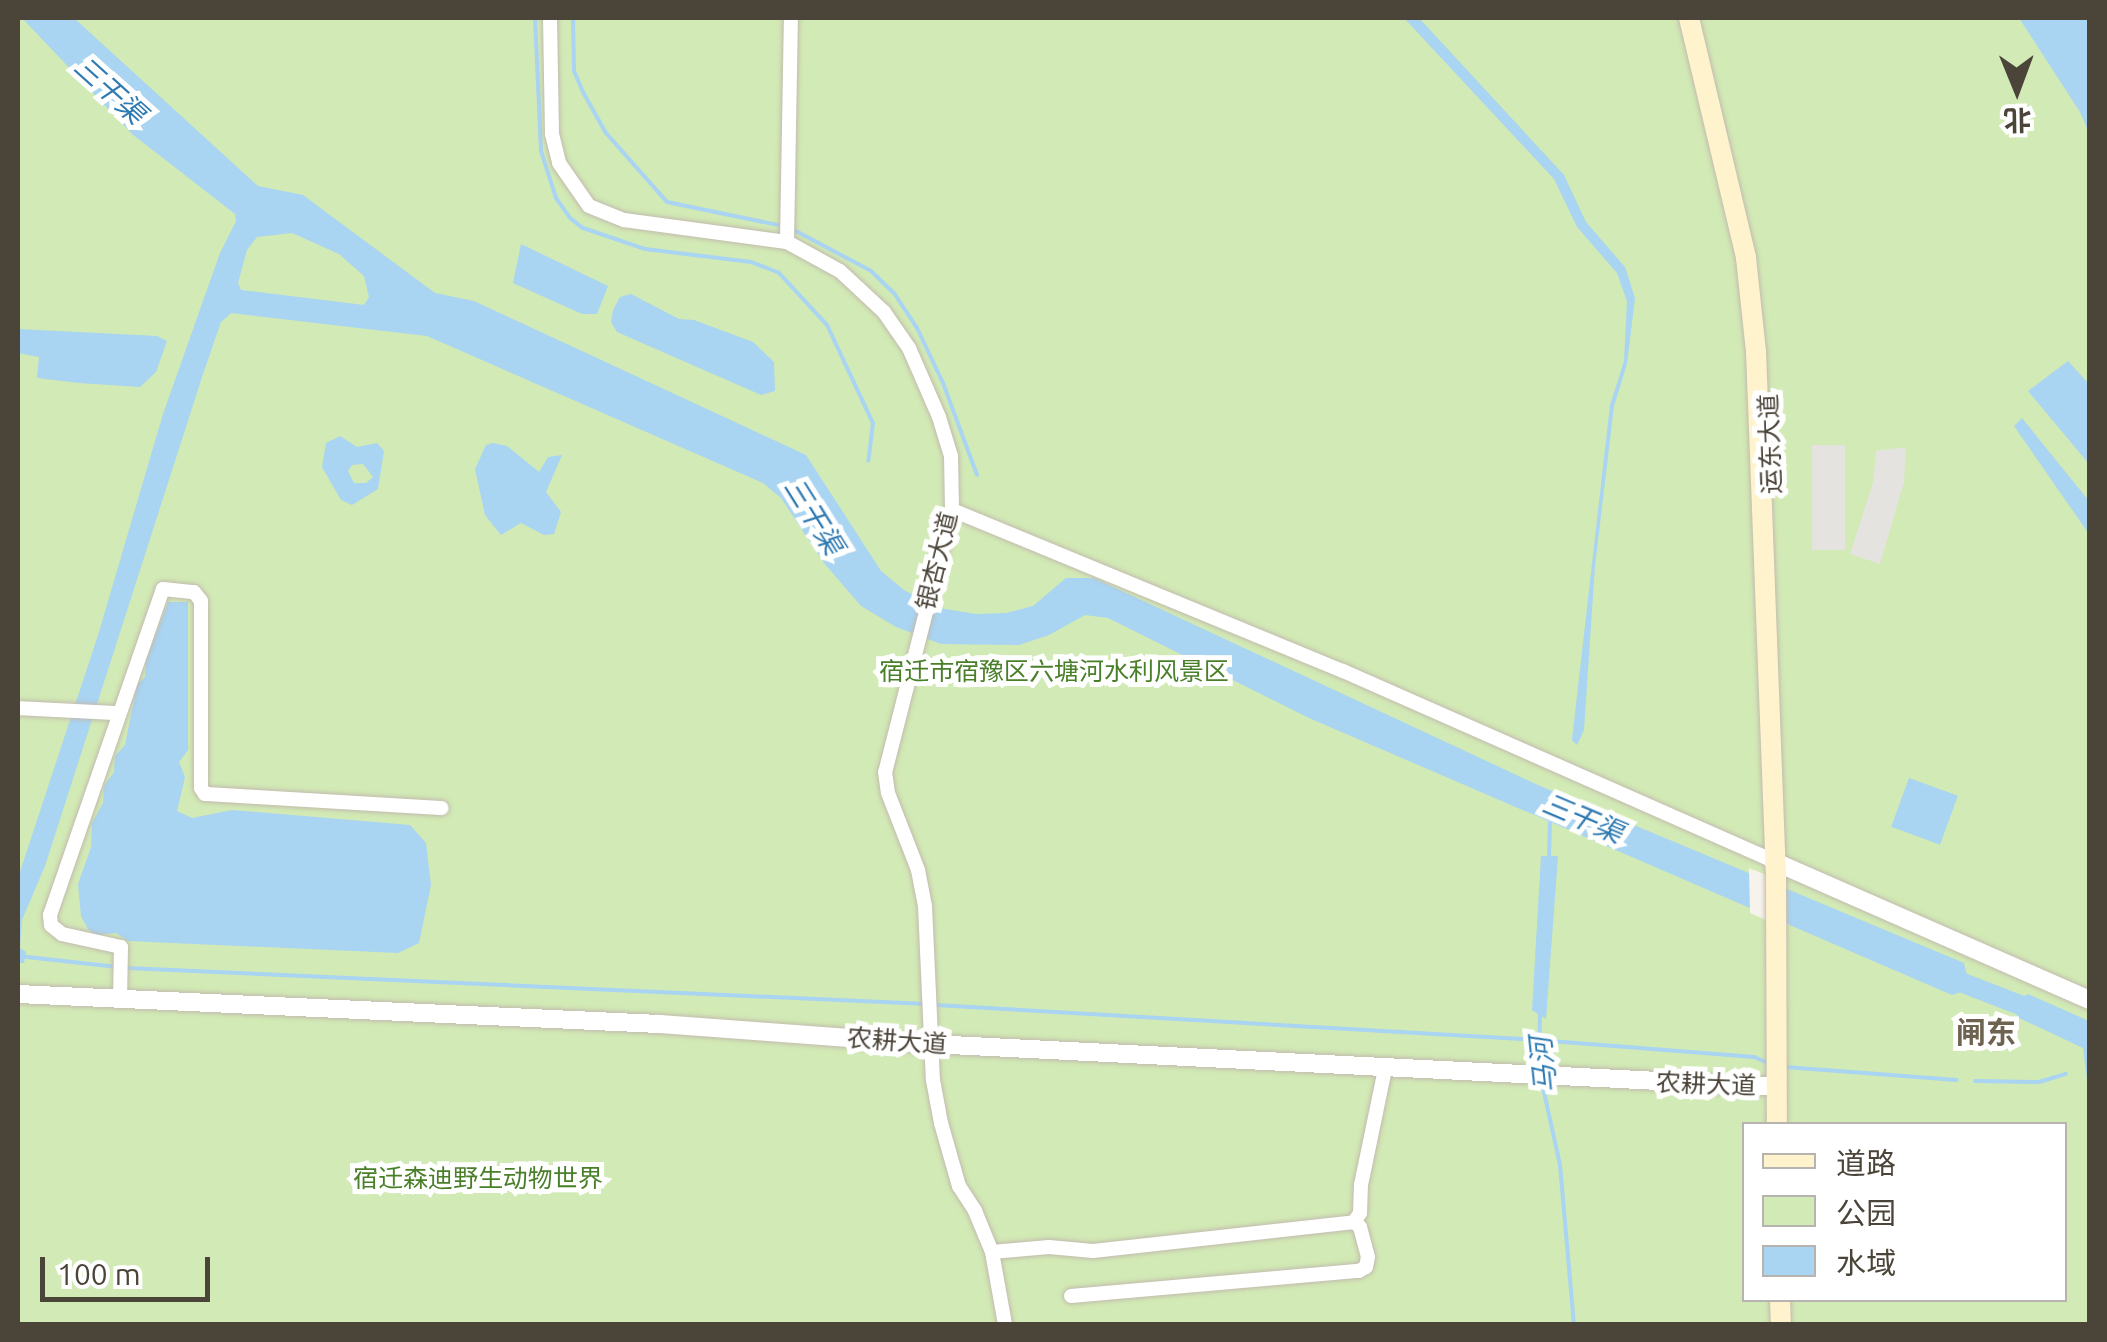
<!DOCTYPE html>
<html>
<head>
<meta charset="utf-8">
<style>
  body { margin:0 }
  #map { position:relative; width:2107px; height:1342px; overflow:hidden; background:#f6f3ec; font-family:Ubuntu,"Noto Sans SC",sans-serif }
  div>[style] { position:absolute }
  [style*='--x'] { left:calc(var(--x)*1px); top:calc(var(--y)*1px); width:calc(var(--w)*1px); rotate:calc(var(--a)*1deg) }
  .green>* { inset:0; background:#d2eab5 }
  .parking>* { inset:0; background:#e5e3e0; transform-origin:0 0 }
  .water>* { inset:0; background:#a9d4f2; transform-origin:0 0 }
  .pier>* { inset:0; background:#f6f3ec }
  .stream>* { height:4px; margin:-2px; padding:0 2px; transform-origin:2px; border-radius:2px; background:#a9d4f2 }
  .river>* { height:20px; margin:-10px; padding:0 10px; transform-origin:10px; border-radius:10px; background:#a9d4f2 }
  .roads { filter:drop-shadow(0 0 2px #c2bbae) drop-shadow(0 0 2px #c2bbae) }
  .minor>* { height:14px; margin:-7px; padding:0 7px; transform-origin:7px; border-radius:7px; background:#fff }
  .tertiary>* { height:18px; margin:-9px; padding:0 9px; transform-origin:9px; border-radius:9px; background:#fff }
  .secondary>* { height:20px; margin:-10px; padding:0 10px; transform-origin:10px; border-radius:10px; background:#fff3cd }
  span { translate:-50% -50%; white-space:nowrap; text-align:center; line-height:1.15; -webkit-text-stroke:10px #fff; paint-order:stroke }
  .street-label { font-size:25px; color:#4b4439 }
  .park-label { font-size:25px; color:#4a7f2a }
  .water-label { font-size:28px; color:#2e7ab2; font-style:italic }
  .quarter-label { font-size:30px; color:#6e6250; font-weight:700 }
  .frame { position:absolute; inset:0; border:20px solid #4b4439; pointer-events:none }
  .legend { position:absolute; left:1742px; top:1122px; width:325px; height:180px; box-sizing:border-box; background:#fff; border:2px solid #b7b4b0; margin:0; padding:12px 18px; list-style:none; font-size:30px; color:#4b4439 }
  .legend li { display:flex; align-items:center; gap:20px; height:50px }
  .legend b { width:50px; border:2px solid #b7b4b0 }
  .north { position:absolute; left:1967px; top:40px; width:100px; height:100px; -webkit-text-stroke:8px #fff; paint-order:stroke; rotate:179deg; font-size:28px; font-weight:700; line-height:40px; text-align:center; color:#4b4439 }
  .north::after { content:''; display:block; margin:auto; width:35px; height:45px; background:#4b4439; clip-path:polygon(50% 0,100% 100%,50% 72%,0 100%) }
  .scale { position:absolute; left:40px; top:1257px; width:170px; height:45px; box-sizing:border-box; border:5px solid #4b4439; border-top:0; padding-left:12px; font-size:30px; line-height:35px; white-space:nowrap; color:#4b4439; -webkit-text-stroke:8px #fff; paint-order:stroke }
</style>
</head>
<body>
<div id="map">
  <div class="green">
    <i style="clip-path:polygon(evenodd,18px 18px,2089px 18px,2089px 1324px,18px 1324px,18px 18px,1744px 1124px,2064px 1124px,2064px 1300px,1744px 1300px,1744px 1124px)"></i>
  </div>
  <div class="parking">
    <i style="left:1812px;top:445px;width:33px;height:105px"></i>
    <i style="clip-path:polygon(1906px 447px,1904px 482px,1880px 564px,1850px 554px,1873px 483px,1876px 451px)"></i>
  </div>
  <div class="water">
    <i style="clip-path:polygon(evenodd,22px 18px,74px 18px,258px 186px,303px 195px,435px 293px,474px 301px,806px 455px,881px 571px,904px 590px,939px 608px,976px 614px,1006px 613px,1033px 606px,1066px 578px,1094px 578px,1538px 785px,1964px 963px,1968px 980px,1982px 987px,1978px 996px,1964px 991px,1952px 995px,1309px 718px,1108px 618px,1085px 615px,1049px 635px,1019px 645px,941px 644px,896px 627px,861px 606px,824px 563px,781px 498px,763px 483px,427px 336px,231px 313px,221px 322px,203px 374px,45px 866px,22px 920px,20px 948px,26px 952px,24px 963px,18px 963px,18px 878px,99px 632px,163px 414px,220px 253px,236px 221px,235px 214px,132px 134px,22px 18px,292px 233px,339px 254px,364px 276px,369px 297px,364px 305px,241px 290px,238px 283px,247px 250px,257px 237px,292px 233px)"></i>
    <i style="clip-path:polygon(1404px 18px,1419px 18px,1564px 175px,1586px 222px,1625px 267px,1635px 298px,1627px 364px,1614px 406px,1595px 566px,1584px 730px,1577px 745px,1572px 740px,1610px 405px,1624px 361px,1627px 301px,1617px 273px,1577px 227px,1554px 179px)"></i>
    <i style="clip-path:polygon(2019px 18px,2089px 18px,2089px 133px,2080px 112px)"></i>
    <i style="clip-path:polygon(521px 244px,608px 286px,597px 314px,582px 314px,513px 283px)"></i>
    <i style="clip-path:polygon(631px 294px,679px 319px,694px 320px,753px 342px,774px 362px,775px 391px,761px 395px,617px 332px,611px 322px,613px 310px,620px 297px)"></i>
    <i style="clip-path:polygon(18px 329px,157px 336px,167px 341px,156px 372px,140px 387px,79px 383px,37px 378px,39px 357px,18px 353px)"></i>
    <i style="clip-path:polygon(2068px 361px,2089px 384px,2089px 464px,2028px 391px)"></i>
    <i style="clip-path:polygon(2022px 418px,2089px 501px,2089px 534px,2014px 426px)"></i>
    <i style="clip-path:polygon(evenodd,340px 436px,357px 447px,377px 443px,384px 451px,378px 489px,352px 505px,341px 500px,322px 467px,326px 443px,340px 436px,363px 464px,373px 477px,366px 483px,354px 483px,348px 471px,352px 465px,363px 464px)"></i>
    <i style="clip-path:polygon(493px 443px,507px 446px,539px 472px,548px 457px,562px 455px,546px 492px,561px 512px,554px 534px,544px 535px,521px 523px,501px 535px,485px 515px,475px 469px,486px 445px)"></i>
    <i style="clip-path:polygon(168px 602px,188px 602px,188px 750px,179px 762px,185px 777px,177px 811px,192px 818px,232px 810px,410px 825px,426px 843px,431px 885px,419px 943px,398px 953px,128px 941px,116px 933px,95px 935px,88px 929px,81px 916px,78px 884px,91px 847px,92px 823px,103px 803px,104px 786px,114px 772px,115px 756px,125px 745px,137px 685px,145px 677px,146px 660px)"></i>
    <i style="left:1909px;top:778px;width:52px;height:52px;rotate:20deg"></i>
    <i style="clip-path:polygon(1541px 856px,1558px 856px,1546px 1019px,1532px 1010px)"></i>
    <i style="clip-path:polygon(2028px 994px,2089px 1021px,2089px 1096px,2083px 1048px,2019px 1018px,2011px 1004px)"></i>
  </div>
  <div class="pier">
    <i style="clip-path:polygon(1749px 868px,1777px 879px,1778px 925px,1750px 913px)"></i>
  </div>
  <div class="stream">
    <i style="--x:535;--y:18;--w:133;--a:87.4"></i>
    <i style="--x:541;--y:151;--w:49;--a:72.3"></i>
    <i style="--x:556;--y:198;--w:24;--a:55"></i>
    <i style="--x:570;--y:218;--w:16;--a:38"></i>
    <i style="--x:583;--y:228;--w:65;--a:18.7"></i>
    <i style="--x:645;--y:249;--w:107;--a:7"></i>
    <i style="--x:751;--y:262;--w:30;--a:21"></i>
    <i style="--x:779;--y:273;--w:71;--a:47.3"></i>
    <i style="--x:827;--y:325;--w:108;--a:64.9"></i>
    <i style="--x:873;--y:423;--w:38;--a:97"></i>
    <i style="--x:573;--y:18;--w:53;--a:88.9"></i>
    <i style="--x:574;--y:71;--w:25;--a:67"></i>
    <i style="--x:584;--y:94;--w:45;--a:60.6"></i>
    <i style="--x:606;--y:133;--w:92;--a:48.5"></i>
    <i style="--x:667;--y:202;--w:113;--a:11.7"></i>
    <i style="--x:794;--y:230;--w:87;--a:28"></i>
    <i style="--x:871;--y:271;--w:32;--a:44"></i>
    <i style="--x:894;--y:293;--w:42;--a:56.7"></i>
    <i style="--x:917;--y:328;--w:61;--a:64.7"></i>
    <i style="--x:943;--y:383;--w:98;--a:69.7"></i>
    <i style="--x:1549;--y:860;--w:41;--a:-88.6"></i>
    <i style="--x:18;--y:956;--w:100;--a:6.3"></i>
    <i style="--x:127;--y:968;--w:800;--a:2.58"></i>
    <i style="--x:936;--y:1005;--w:603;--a:3.33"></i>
    <i style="--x:1538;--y:1040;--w:217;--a:4.5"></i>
    <i style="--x:1754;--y:1057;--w:15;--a:23"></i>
    <i style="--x:1785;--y:1067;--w:172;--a:4.3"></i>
    <i style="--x:1539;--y:1069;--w:55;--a:-89"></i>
    <i style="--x:1975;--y:1081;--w:64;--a:0.9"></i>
    <i style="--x:2039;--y:1082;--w:28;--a:-17"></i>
    <i style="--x:1542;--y:1083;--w:84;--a:77.6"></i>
    <i style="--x:1560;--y:1165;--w:160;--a:85"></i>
  </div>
  <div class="river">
    <i style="--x:1958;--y:981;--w:86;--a:21.2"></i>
  </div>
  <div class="roads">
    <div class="minor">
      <i style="--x:550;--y:18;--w:116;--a:89"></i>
      <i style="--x:552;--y:134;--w:30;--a:76"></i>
      <i style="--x:559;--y:163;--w:52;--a:55.1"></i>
      <i style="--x:589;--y:206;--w:38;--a:22"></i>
      <i style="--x:624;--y:220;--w:164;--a:7.7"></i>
      <i style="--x:787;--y:242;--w:60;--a:28.7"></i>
      <i style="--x:840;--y:271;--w:60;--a:43"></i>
      <i style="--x:884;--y:312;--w:44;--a:55.2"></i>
      <i style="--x:909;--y:348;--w:75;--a:66.5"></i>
      <i style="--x:939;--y:417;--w:41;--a:72.9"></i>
      <i style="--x:951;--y:456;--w:54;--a:88.9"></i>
      <i style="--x:952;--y:510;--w:270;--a:104.3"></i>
      <i style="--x:885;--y:772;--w:21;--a:82"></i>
      <i style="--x:888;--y:793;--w:83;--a:68.7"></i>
      <i style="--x:918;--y:870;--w:37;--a:79"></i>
      <i style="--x:925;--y:906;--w:174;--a:87.4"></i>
      <i style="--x:933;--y:1080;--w:44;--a:79.5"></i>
      <i style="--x:941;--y:1123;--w:66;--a:74.1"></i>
      <i style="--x:959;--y:1186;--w:30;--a:57"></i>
      <i style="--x:975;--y:1211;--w:44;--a:67.5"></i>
      <i style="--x:992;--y:1252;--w:73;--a:79.8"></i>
      <i style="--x:787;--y:242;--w:224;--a:-89"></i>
      <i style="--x:952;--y:510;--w:423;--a:22.4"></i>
      <i style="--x:1343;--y:671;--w:470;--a:23.8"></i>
      <i style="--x:18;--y:708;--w:100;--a:2.9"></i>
      <i style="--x:120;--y:999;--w:52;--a:-88.9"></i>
      <i style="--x:121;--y:947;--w:60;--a:-167.6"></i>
      <i style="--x:62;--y:934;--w:14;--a:-141"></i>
      <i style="--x:51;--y:925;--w:10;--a:-96"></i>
      <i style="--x:50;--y:915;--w:345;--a:-70.9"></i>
      <i style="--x:163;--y:589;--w:31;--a:6"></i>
      <i style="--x:194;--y:592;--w:11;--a:52"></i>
      <i style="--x:201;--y:601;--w:187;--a:90"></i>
      <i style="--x:201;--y:788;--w:7;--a:56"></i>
      <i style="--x:205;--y:794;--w:237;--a:3.4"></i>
      <i style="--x:992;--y:1252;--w:57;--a:-5"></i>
      <i style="--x:1049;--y:1247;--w:44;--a:5.2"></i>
      <i style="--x:1093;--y:1251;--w:263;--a:-6.3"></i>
      <i style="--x:1354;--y:1222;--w:11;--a:-56"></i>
      <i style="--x:1360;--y:1213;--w:28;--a:-88"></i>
      <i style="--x:1361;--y:1185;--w:118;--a:-78.3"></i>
      <i style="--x:1071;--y:1296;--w:289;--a:-5"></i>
      <i style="--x:1359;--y:1271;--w:8;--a:-30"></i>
      <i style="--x:1366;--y:1267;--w:10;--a:-79"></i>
      <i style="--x:1368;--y:1257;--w:31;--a:-105"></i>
      <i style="--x:1360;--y:1227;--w:8;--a:-140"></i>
    </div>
    <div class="tertiary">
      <i style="--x:1773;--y:861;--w:346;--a:23.7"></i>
      <i style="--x:18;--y:994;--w:642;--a:2.68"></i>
      <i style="--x:659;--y:1024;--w:273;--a:4.2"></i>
      <i style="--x:931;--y:1044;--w:846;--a:2.91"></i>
    </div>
    <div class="secondary">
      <i style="--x:1689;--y:18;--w:247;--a:76.6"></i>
      <i style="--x:1746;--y:258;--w:94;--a:83.9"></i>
      <i style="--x:1756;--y:351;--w:526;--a:87.82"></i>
      <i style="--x:1776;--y:877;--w:247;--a:89.8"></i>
      <i style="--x:1780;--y:1300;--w:24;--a:88"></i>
    </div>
  </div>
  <div class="street-label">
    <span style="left:1770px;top:444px;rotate:-92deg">运东大道</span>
    <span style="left:937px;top:561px;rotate:-76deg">银杏大道</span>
    <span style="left:897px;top:1041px;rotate:4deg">农耕大道</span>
    <span style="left:1706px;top:1084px;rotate:2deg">农耕大道</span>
  </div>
  <div class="park-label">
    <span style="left:1054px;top:671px">宿迁市宿豫区六塘河水利风景区</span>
    <span style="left:478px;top:1178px">宿迁森迪野生动物世界</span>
  </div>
  <div class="water-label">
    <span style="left:110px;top:90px;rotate:42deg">三干渠</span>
    <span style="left:814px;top:516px;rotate:58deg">三干渠</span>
    <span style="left:1583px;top:818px;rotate:23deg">三干渠</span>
    <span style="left:1543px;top:1065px;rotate:-96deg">马河</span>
  </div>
  <div class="quarter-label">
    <span style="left:1986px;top:1032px">闸东</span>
  </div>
  <div class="frame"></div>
  <ul class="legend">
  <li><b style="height:12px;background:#fff3cd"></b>道路</li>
  <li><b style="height:28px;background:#d2eab5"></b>公园</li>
  <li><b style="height:28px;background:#a9d4f2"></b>水域</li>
  </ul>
  <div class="north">北</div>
  <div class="scale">100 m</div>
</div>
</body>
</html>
